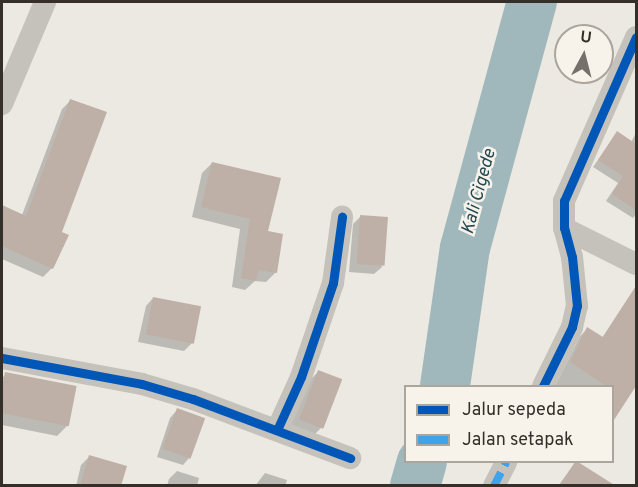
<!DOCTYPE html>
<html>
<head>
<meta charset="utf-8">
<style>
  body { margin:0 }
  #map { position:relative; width:638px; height:487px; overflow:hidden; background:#ece9e2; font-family:Overpass,sans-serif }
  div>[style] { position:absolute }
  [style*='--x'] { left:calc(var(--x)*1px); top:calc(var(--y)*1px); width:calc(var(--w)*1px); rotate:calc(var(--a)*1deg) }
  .shadow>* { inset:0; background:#0003 }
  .river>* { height:50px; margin:-25px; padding:0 25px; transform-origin:25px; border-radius:25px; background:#a0b8bb }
  .building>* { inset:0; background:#beb0a6; transform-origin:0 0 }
  .minor>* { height:22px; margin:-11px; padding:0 11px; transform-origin:11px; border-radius:11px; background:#c5c1bb }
  .quiet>* { height:8px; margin-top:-4px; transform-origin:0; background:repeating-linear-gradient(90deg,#3ea3eb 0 15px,transparent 0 23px) }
  .cycleway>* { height:9px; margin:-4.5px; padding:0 4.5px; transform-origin:4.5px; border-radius:4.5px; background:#0057b8 }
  span { translate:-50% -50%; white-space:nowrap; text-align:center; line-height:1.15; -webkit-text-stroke:5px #f8f3ea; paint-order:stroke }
  .water-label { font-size:18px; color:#234a53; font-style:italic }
  .frame { position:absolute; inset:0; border:3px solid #352f2a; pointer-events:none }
  .legend { position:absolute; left:404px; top:385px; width:210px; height:78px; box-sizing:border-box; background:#f8f3ea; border:2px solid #aaa59d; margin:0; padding:8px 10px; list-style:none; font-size:18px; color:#352f2a }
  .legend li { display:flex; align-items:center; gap:12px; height:30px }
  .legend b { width:30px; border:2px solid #aaa59d }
  .north { position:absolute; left:554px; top:24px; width:60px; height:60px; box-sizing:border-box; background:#f8f3ea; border:2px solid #aaa59d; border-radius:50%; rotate:7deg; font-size:16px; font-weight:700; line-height:24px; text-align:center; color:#352f2a }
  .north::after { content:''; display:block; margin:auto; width:21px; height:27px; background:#75706a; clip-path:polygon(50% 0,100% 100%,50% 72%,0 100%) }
</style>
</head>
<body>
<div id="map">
  <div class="shadow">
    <i style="clip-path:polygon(71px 100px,61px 233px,52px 268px,43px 277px,2px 259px,2px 206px,22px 215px,62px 109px)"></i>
    <i style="clip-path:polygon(617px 133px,631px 142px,636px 133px,636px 214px,633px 218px,606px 201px,618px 183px,593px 167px)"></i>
    <i style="clip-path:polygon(212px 163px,267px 233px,276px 272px,266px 282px,255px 281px,245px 290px,232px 287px,240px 229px,192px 217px,202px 173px)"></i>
    <i style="clip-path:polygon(361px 216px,382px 267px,374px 274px,349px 272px,353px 224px)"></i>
    <i style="clip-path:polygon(636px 286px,636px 383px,612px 420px,612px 386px,555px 386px,580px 336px,587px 329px,602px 338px)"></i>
    <i style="clip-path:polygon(153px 298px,192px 343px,184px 351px,138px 342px,146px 306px)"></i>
    <i style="clip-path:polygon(318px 372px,321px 428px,313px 436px,290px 427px,310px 380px)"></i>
    <i style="clip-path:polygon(6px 374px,68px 425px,57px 436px,2px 425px,2px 378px)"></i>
    <i style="clip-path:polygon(177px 410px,190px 457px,183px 465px,157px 457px,170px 418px)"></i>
    <i style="clip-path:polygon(89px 457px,120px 486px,76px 486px,81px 465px)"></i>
    <i style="clip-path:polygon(576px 462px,599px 486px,558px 486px)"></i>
    <i style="clip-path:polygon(177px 471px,199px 478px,197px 486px,167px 486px,169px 479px)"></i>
    <i style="clip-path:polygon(265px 473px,287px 480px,285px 486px,255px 486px)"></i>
  </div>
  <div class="river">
    <i style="--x:445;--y:386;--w:139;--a:-81.8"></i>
    <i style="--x:465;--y:248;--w:255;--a:-74.8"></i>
    <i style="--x:415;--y:486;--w:25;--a:-74"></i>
  </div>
  <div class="building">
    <i style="clip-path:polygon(70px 99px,107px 112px,62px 232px,69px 235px,53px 269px,2px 246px,2px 205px,26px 216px)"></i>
    <i style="clip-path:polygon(617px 131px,636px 144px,636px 210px,612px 194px,623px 176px,598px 160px)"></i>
    <i style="clip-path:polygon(212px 162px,281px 178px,268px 231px,283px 234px,277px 273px,259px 270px,256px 281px,241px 278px,250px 219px,201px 207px)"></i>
    <i style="left:360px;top:215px;width:28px;height:49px;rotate:4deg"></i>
    <i style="clip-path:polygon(636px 286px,636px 386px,612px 423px,612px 387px,608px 387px,570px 362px,587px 327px,603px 337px)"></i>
    <i style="left:153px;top:297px;width:49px;height:38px;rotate:11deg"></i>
    <i style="left:318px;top:370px;width:26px;height:53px;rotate:21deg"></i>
    <i style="left:5px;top:372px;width:73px;height:41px;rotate:11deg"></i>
    <i style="left:177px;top:408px;width:30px;height:43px;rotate:20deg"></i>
    <i style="clip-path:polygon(89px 455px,127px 466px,121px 486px,80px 486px)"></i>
    <i style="clip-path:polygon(575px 462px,578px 462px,616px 486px,559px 486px)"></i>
  </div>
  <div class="minor">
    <i style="--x:2;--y:104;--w:111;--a:-67.1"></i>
    <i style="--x:564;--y:228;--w:80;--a:26.6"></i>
    <i style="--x:2;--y:358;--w:142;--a:10.5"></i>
    <i style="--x:142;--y:384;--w:53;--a:16.4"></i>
    <i style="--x:193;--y:399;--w:168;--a:20.6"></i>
    <i style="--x:543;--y:386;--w:66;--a:-63.8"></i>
    <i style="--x:572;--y:327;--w:22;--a:-77"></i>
    <i style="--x:577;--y:306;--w:49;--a:-95.8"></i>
    <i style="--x:572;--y:257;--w:30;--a:-105"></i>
    <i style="--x:564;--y:228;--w:27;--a:-90"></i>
    <i style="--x:564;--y:201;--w:179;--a:-66.3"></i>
    <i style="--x:277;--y:430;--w:58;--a:-65.6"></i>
    <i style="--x:301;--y:377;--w:99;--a:-71.2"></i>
    <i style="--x:333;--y:283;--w:67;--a:-82.2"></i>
    <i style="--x:494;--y:486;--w:27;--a:-63"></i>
  </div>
  <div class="quiet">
    <i style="--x:494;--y:486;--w:27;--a:-63"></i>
  </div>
  <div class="cycleway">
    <i style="--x:2;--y:358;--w:142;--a:10.5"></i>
    <i style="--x:142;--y:384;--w:53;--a:16.4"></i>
    <i style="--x:193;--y:399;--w:168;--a:20.6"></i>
    <i style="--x:543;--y:386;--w:66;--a:-63.8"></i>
    <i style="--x:572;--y:327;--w:22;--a:-77"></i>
    <i style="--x:577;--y:306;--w:49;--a:-95.8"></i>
    <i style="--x:572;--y:257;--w:30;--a:-105"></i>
    <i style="--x:564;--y:228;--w:27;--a:-90"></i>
    <i style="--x:564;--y:201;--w:179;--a:-66.3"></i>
    <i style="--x:277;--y:430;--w:58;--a:-65.6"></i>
    <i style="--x:301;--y:377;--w:99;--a:-71.2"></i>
    <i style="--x:333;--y:283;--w:67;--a:-82.2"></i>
  </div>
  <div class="water-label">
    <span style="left:480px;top:192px;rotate:-75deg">Kali Cigede</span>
  </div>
  <div class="frame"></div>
  <ul class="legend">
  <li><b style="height:8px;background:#0057b8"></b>Jalur sepeda</li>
  <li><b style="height:8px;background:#3ea3eb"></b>Jalan setapak</li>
  </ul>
  <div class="north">U</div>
</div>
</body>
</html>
